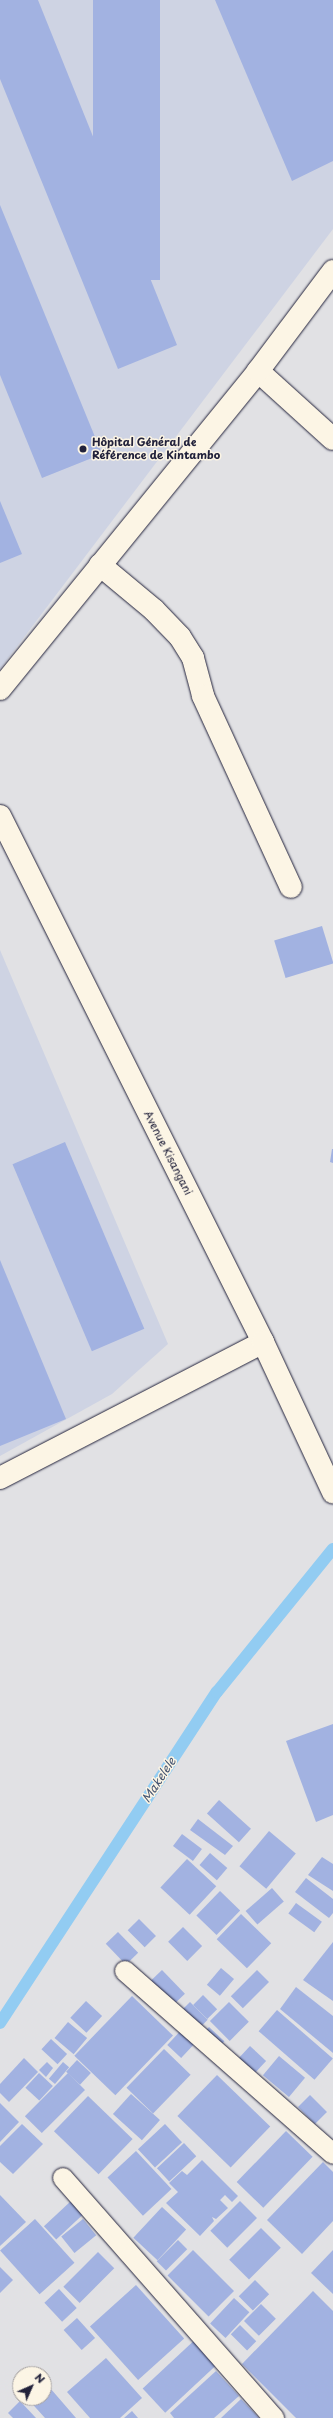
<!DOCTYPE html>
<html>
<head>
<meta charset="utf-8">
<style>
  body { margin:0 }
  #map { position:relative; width:333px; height:2418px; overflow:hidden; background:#e1e1e4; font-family:"Playpen Sans",sans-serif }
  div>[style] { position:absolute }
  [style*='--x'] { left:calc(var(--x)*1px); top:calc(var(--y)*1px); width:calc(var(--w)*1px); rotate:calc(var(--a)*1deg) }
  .built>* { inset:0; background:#ced3e3 }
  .stream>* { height:12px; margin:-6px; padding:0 6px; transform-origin:6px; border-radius:6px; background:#92ccf2 }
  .building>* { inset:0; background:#a2b2e1; transform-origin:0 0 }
  .roads { filter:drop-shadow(0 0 1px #22223b) drop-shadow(0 0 1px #22223b) }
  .lane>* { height:20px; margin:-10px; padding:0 10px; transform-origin:10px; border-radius:10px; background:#fcf5e5 }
  .street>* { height:22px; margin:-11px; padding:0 11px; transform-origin:11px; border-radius:11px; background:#fcf5e5 }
  .secondary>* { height:22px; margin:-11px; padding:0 11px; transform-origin:11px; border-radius:11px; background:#fcf5e5 }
  .dots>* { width:11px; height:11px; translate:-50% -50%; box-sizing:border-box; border:2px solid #fcf5e5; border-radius:50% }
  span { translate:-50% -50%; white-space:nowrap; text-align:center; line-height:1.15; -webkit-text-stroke:3px #fcf5e5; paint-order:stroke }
  .poi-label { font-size:11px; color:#22223b; font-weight:700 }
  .left { translate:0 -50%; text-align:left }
  .street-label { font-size:11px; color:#22223b }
  .water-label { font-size:12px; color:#445572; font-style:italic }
  .north { position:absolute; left:12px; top:2366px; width:40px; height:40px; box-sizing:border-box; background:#fcf5e5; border:1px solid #a5a1a1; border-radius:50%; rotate:45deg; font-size:11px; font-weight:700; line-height:16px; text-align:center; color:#22223b }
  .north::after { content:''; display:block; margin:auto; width:14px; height:18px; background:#22223b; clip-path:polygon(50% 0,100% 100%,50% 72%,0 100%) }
</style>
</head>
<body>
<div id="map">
  <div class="built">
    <i style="clip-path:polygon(0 0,333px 0,333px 229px,0 669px)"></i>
    <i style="clip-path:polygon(0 950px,168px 1344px,112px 1394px,0 1456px)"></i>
  </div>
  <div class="stream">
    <i style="--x:0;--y:2023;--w:396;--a:-56.8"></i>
    <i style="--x:217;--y:1692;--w:184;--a:-51"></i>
  </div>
  <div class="building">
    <i style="clip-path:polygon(0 0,38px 0,177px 345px,118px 369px,0 79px)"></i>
    <i style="left:93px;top:0;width:67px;height:280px"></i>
    <i style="clip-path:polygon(215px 0,333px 0,333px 161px,292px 181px)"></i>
    <i style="clip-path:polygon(0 205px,102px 454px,42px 478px,0 375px)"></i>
    <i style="clip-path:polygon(0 501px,22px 554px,0 563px)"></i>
    <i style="left:322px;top:926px;width:39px;height:50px;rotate:73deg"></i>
    <i style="left:65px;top:1142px;width:203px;height:57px;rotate:67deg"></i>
    <i style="clip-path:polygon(332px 1149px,333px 1149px,333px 1163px,330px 1162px)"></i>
    <i style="clip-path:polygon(0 1260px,66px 1419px,0 1446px)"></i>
    <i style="clip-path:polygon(333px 1724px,333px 1815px,316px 1822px,286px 1741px)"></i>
    <i style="left:219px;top:1800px;width:43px;height:18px;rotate:42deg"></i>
    <i style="clip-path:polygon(198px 1819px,233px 1846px,225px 1855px,190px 1830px)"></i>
    <i style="left:269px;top:1831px;width:35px;height:46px;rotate:40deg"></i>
    <i style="left:182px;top:1834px;width:25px;height:15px;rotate:37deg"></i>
    <i style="left:210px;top:1853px;width:23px;height:16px;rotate:41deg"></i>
    <i style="clip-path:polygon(322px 1857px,333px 1864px,333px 1891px,308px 1875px)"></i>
    <i style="left:187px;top:1859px;width:40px;height:39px;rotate:43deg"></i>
    <i style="clip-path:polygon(306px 1878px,333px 1899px,333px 1913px,329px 1918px,295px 1892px)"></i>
    <i style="left:272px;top:1888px;width:18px;height:35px;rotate:49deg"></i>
    <i style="left:220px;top:1891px;width:28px;height:34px;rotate:44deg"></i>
    <i style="left:296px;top:1903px;width:32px;height:13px;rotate:36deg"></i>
    <i style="left:241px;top:1914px;width:42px;height:35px;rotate:44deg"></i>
    <i style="left:139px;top:1919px;width:24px;height:16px;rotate:45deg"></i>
    <i style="left:183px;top:1927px;width:27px;height:21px;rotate:45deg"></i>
    <i style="left:118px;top:1932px;width:29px;height:17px;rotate:46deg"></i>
    <i style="clip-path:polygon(333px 1942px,333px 2001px,303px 1980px)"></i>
    <i style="left:221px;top:1968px;width:17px;height:22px;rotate:40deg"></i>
    <i style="left:162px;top:1970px;width:33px;height:16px;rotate:46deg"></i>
    <i style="left:257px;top:1970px;width:17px;height:37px;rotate:45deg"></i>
    <i style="clip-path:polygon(296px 1987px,333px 2016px,333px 2053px,280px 2009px)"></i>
    <i style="left:203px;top:1995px;width:20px;height:14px;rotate:45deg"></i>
    <i style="left:132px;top:1996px;width:57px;height:83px;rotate:44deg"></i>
    <i style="left:86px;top:2001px;width:22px;height:23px;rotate:43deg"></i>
    <i style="left:190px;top:2002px;width:25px;height:17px;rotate:45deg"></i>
    <i style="left:229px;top:2002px;width:28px;height:27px;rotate:45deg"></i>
    <i style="left:277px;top:2010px;width:74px;height:28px;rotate:41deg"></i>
    <i style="left:68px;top:2022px;width:25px;height:21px;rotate:40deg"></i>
    <i style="left:185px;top:2026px;width:19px;height:26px;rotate:43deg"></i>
    <i style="left:209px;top:2027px;width:21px;height:11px;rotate:43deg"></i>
    <i style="left:51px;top:2039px;width:22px;height:14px;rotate:43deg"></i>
    <i style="left:250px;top:2046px;width:22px;height:17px;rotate:43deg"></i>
    <i style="left:164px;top:2049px;width:37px;height:54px;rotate:44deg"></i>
    <i style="left:279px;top:2056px;width:34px;height:25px;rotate:40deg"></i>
    <i style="clip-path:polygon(24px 2058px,38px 2072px,9px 2102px,0 2093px,0 2084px)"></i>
    <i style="left:77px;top:2060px;width:19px;height:16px;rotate:43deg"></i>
    <i style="clip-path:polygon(47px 2062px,53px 2068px,46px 2077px,39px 2070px)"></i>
    <i style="left:63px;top:2062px;width:8px;height:22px;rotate:40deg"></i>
    <i style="left:39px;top:2073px;width:19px;height:20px;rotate:43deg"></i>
    <i style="left:68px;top:2073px;width:24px;height:61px;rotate:45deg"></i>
    <i style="left:217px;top:2075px;width:74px;height:57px;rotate:44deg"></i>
    <i style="left:131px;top:2094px;width:39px;height:27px;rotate:42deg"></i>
    <i style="left:310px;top:2095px;width:24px;height:17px;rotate:45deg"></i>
    <i style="left:88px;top:2096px;width:62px;height:49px;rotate:44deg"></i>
    <i style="clip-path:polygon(0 2103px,19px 2122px,0 2142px)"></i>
    <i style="clip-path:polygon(22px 2124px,43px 2144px,13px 2174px,0 2162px,0 2146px)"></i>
    <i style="left:165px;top:2124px;width:25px;height:37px;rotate:47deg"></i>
    <i style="left:286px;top:2131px;width:37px;height:71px;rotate:44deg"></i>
    <i style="left:184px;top:2143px;width:18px;height:37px;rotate:47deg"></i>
    <i style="left:136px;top:2151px;width:52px;height:39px;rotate:47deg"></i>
    <i style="clip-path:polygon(202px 2160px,238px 2196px,232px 2202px,225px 2195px,220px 2200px,228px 2208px,216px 2219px,212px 2217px,214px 2221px,200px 2236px,166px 2203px,178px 2192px,169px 2183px,182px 2171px,187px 2175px)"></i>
    <i style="clip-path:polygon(323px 2162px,333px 2172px,333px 2221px,302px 2254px,267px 2220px)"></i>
    <i style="clip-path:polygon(0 2195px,26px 2222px,0 2246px)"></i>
    <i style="left:71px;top:2201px;width:18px;height:37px;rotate:47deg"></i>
    <i style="left:240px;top:2201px;width:24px;height:42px;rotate:45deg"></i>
    <i style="left:162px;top:2207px;width:33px;height:42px;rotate:43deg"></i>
    <i style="left:35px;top:2219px;width:59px;height:47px;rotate:48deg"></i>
    <i style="left:83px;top:2219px;width:21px;height:28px;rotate:51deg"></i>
    <i style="left:261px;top:2228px;width:28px;height:45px;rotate:45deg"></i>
    <i style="left:178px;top:2240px;width:13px;height:30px;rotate:45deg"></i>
    <i style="left:193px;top:2250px;width:58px;height:36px;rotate:45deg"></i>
    <i style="clip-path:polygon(333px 2250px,333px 2294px,311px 2273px)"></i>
    <i style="left:98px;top:2252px;width:23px;height:49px;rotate:45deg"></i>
    <i style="clip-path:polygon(0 2267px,13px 2280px,0 2293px)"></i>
    <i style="left:255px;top:2280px;width:20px;height:23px;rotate:45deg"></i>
    <i style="left:136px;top:2285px;width:72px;height:62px;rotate:48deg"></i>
    <i style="left:59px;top:2289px;width:26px;height:20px;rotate:47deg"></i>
    <i style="clip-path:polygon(313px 2291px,333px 2311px,333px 2418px,296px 2418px,242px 2364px)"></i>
    <i style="left:234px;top:2298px;width:21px;height:35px;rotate:43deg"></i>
    <i style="left:261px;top:2304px;width:21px;height:24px;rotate:45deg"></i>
    <i style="left:77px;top:2318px;width:27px;height:18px;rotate:48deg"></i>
    <i style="left:240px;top:2325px;width:23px;height:13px;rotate:45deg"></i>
    <i style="left:199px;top:2336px;width:33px;height:77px;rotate:47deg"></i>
    <i style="clip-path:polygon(106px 2358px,142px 2398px,120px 2418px,90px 2418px,67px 2392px)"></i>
    <i style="clip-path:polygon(216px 2371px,239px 2396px,214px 2418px,174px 2418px,170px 2413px)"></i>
    <i style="clip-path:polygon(44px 2381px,76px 2418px,45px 2418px,27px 2398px,44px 2398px)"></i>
    <i style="clip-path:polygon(241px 2399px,259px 2418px,221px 2418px)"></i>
    <i style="clip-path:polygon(20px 2401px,36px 2418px,13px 2418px,8px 2413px)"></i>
    <i style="clip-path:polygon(132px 2411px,138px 2418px,124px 2418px)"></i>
  </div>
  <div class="roads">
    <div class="lane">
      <i style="--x:125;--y:1971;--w:277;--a:41.3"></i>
      <i style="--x:63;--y:2178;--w:320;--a:48.7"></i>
    </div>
    <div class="street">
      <i style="--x:258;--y:371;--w:101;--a:42.2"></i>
      <i style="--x:100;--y:565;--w:70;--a:39.8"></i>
      <i style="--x:154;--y:610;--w:37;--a:46"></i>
      <i style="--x:180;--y:637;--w:25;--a:58"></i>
      <i style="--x:193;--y:658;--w:39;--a:75"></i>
      <i style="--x:203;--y:696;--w:210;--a:65.3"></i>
      <i style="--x:0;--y:689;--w:409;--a:-50.9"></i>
      <i style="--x:258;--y:371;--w:125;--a:-53.1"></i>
      <i style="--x:0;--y:1478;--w:296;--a:-27.3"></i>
    </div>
    <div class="secondary">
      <i style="--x:0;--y:816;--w:588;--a:63.43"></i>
      <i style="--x:263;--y:1342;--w:166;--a:65"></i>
    </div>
  </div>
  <div class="dots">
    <i style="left:83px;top:449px;background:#22223b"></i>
  </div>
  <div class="poi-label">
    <span class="left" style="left:92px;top:449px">Hôpital Général de<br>Référence de Kintambo</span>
  </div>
  <div class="street-label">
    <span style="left:168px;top:1153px;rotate:63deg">Avenue Kisangani</span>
  </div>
  <div class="water-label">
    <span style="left:159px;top:1780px;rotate:-57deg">Makelele</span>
  </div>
  <div class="north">N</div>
</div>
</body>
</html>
